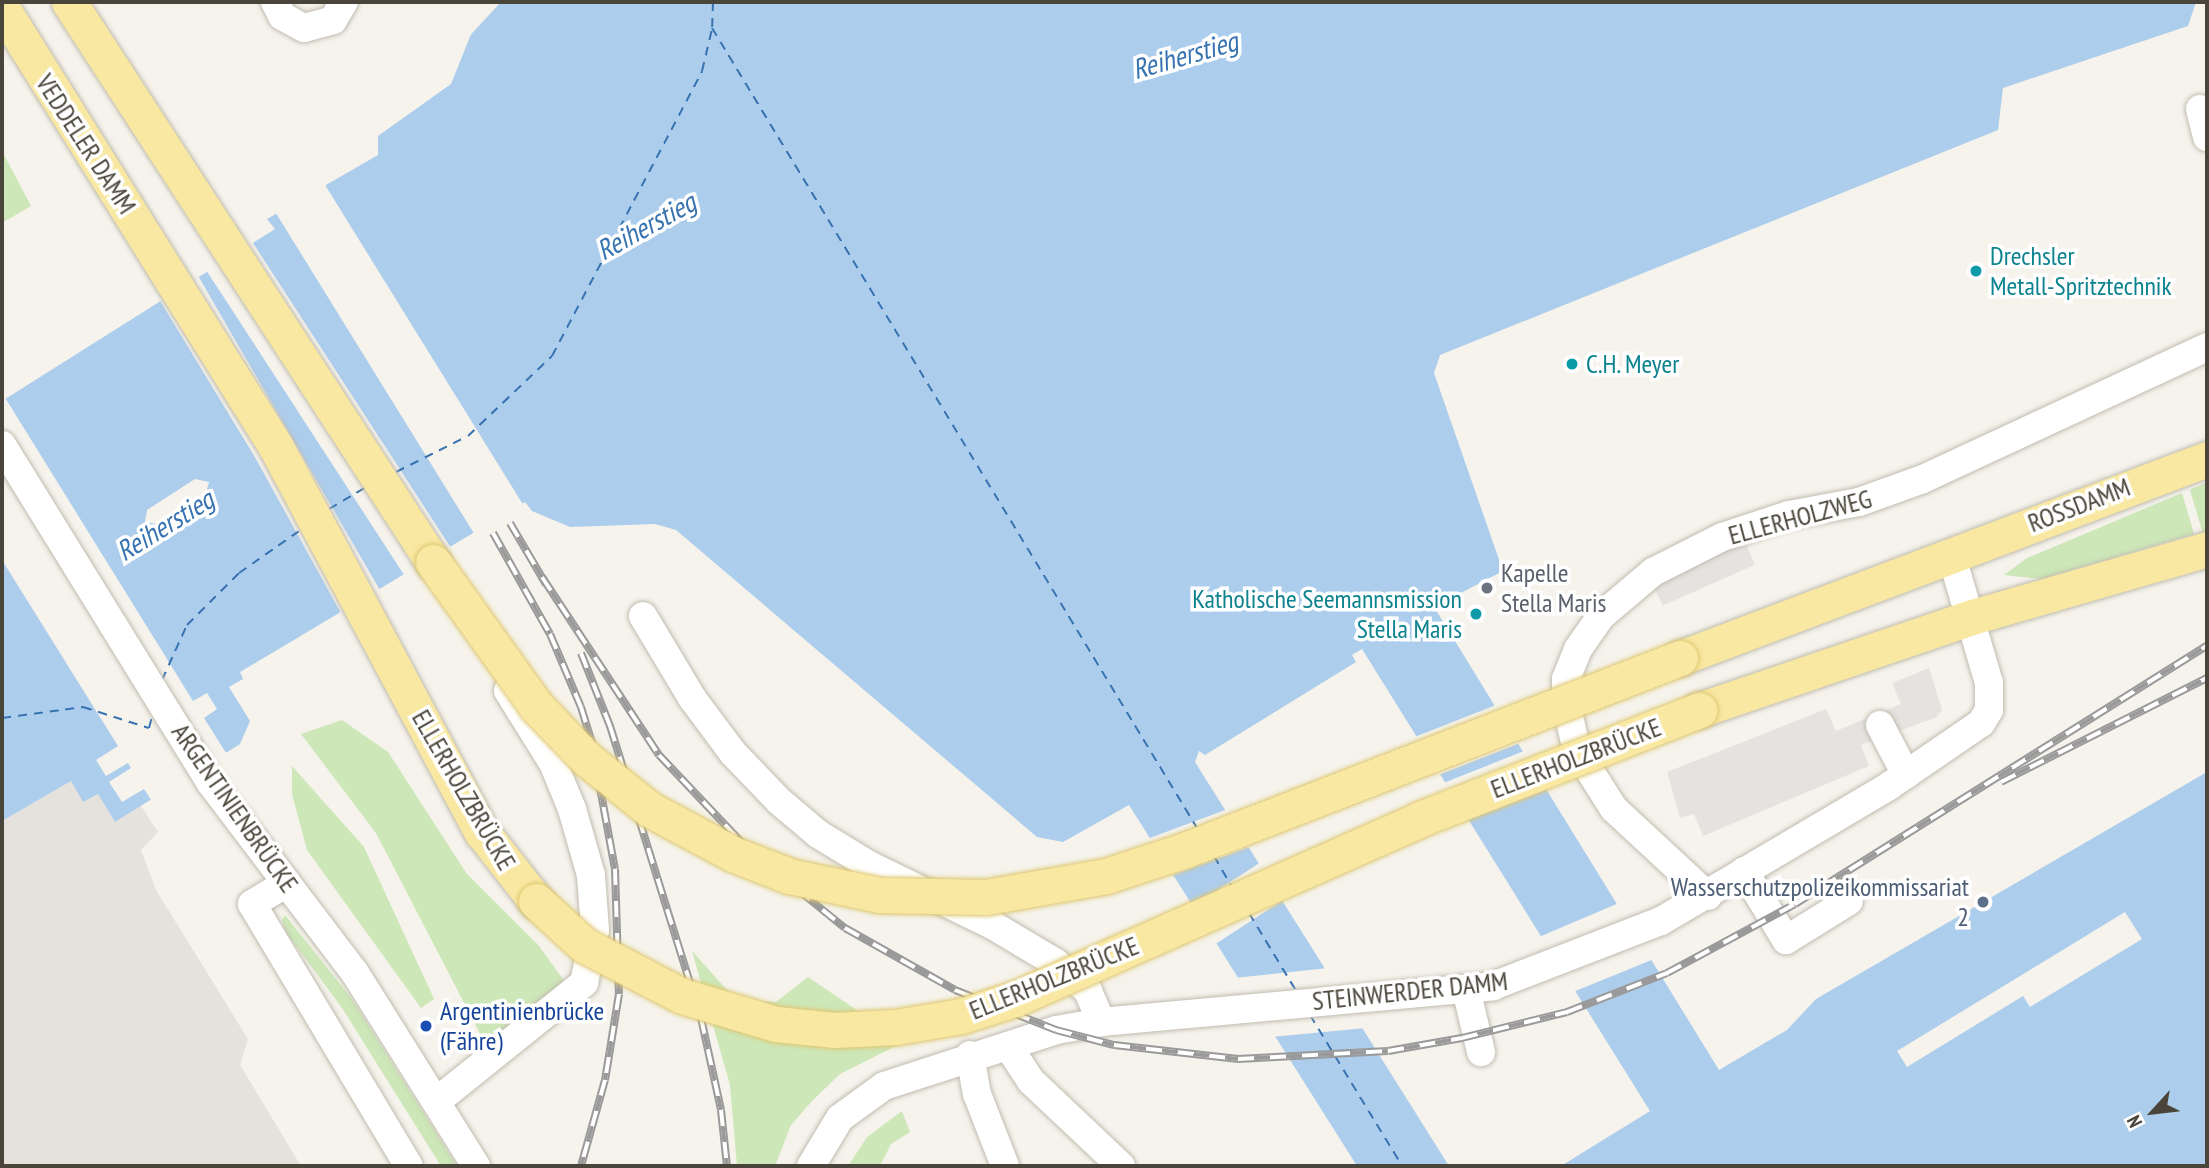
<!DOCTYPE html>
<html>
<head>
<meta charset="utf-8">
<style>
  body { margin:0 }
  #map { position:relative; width:2209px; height:1168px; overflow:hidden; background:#f5f3ec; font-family:"PT Sans Narrow",sans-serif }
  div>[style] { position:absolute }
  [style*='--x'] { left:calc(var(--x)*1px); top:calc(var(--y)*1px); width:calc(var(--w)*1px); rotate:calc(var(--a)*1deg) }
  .industrial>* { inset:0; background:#e5e2dd }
  .green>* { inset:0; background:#cde7b8 }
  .parking>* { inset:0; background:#e5e3e0; transform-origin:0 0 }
  .water>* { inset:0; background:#adcded }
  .pier>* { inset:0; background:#f5f3ec; transform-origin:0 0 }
  .ferry>* { height:2px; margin-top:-1px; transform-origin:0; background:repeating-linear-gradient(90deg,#3873b1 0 9px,transparent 0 16px) }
  .roads { filter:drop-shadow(0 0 2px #c1bcaf) drop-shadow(0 0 2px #c1bcaf) }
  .minor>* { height:28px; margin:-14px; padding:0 14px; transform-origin:14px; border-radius:14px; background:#fff }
  .major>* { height:35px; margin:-17.5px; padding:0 17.5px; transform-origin:17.5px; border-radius:17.5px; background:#f9e8a2 }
  .rail>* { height:8px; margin-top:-4px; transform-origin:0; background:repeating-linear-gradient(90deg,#fff 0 16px,#9a9a9a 0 32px); box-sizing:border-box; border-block:2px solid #9a9a9a }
  .bridges { filter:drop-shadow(0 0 2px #dec772) drop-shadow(0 0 2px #dec772) }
  .major-bridge>* { height:35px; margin:-17.5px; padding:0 17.5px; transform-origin:17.5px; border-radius:17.5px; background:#f9e8a2 }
  .dots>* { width:19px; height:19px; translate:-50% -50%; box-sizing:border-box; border:4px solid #fff; border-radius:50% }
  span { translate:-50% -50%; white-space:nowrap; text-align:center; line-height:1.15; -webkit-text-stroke:7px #fff; paint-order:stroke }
  .street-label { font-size:26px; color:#4a453a }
  .culture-label { font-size:26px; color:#0d838f }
  .left { translate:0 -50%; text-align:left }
  .right { translate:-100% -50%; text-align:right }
  .worship-label { font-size:26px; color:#5b616d }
  .service-label { font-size:26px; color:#4e5e75 }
  .transit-label { font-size:26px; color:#164399 }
  .water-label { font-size:28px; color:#3873b1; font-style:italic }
  .frame { position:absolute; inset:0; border:4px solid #4a453a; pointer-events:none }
  .north { position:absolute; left:2118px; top:1077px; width:70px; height:70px; -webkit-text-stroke:5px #fff; paint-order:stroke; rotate:243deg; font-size:19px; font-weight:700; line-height:28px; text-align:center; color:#4a453a }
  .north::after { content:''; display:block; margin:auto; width:24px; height:32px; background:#4a453a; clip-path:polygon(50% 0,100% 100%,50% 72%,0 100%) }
</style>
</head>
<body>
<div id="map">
  <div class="industrial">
    <i style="clip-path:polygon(71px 781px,98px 793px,115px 822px,141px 806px,158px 832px,141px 850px,156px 890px,248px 1039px,240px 1065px,301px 1166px,2px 1166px,2px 821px)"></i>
  </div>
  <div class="green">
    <i style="clip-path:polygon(2px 151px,31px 206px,2px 223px)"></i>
    <i style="clip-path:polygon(2207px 482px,2207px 533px,2203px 534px,2190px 490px)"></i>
    <i style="clip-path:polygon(2182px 493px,2194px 534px,2042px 579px,2004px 575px,2027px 558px)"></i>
    <i style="clip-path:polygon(342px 720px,388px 752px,467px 874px,539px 946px,565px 982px,488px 1049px,376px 833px,301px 734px)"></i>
    <i style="clip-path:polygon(292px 766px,364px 847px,434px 999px,421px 1008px,307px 850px,292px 794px)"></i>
    <i style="clip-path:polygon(285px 915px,352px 999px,457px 1166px,441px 1166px,342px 1008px,285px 931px,282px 920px)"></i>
    <i style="clip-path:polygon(692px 951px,736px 1000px,776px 1002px,808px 977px,904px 1042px,840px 1074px,813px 1100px,791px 1125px,775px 1166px,737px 1166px,730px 1085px)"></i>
    <i style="clip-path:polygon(902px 1111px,910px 1132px,891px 1144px,880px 1166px,848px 1166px,867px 1137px)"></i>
  </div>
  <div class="parking">
    <i style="left:1744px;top:540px;width:27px;height:101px;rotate:66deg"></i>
    <i style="clip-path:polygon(1929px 668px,1942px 710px,1937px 717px,1861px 745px,1869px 766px,1703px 836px,1694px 814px,1680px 818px,1667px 772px,1826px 709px,1836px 731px,1901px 704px,1892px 683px)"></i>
  </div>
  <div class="water">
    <i style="clip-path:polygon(evenodd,484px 2px,2196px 2px,2188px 26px,2003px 88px,1998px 130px,1440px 355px,1434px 373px,1503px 571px,1434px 607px,1719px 1070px,1787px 1030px,1816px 999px,2207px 772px,2207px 1166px,1561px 1166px,1650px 1111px,1362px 649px,1352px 655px,1356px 662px,1205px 755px,1199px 751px,1195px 762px,1449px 1166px,1357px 1166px,1129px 805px,1063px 842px,1037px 837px,676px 530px,655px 524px,570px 527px,532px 511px,525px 502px,240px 672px,243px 679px,229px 687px,250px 721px,240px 744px,115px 822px,98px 794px,83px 802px,71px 781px,2px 821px,2px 401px,275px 229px,267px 219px,378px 155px,378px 136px,451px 84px,484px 2px,195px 479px,209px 482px,206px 493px,157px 524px,145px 522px,147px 510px,195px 479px)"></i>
  </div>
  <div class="pier">
    <i style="clip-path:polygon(480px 2px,501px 2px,464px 42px)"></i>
    <i style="clip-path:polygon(322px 180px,527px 511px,524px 506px,475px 535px,274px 210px)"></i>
    <i style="left:251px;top:240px;width:369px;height:54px;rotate:57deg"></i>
    <i style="clip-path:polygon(197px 274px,381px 592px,342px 615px,256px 459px,159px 299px)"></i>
    <i style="clip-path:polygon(4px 396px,193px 701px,207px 693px,217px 709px,204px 718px,228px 756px,153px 803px,144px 789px,122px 802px,109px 782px,131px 768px,128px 763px,106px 776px,96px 760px,118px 746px,2px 560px)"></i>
    <i style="clip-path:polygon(1496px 705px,1520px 743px,1436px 776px,1412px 738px)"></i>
    <i style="clip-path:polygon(1524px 751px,1548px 789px,1465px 821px,1441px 784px)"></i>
    <i style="clip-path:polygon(1228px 809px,1252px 846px,1170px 876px,1147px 839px)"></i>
    <i style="left:1261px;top:862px;width:44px;height:86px;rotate:57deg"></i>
    <i style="clip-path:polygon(1619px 903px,1654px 959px,1573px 992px,1539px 937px)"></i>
    <i style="clip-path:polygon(2125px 912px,2142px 939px,2030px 1007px,2023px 996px,1907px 1067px,1897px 1051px)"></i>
    <i style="clip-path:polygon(1328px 968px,1366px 1028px,1271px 1037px,1234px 978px)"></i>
  </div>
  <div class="ferry">
    <i style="--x:713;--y:2;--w:26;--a:92"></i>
    <i style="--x:712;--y:28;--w:936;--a:58.77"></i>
    <i style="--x:396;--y:472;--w:80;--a:-26.6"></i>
    <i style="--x:468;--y:436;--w:116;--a:-43.6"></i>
    <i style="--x:552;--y:356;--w:322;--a:-62.2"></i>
    <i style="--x:702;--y:71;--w:43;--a:-76.6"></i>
    <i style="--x:329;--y:509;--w:43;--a:-30.7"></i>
    <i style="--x:162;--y:680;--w:60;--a:-65.6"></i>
    <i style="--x:187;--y:625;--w:74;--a:-45"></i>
    <i style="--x:239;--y:573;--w:77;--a:-34.9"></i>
    <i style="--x:2;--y:718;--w:82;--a:-7.7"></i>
    <i style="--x:83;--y:707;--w:69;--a:17.7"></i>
    <i style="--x:149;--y:728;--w:16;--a:-75"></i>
    <i style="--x:1214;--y:856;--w:34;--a:60"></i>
    <i style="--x:1249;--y:913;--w:89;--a:58.8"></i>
    <i style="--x:1310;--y:1015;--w:177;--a:58.6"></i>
  </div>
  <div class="roads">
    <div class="minor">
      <i style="--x:275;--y:2;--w:16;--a:63"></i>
      <i style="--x:282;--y:16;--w:25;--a:29"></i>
      <i style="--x:304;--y:28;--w:30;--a:-15"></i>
      <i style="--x:333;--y:20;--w:21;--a:-59"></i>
      <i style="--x:2200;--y:109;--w:29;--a:76"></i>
      <i style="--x:2;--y:445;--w:396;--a:58.3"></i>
      <i style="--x:210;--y:782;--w:240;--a:52.8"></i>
      <i style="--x:355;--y:973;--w:228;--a:57.9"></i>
      <i style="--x:643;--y:616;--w:96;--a:59.1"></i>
      <i style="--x:692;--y:698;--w:69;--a:53.3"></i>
      <i style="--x:733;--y:753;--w:66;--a:46.2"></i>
      <i style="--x:779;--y:801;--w:51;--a:40.2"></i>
      <i style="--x:818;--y:834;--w:60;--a:31.3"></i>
      <i style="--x:869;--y:865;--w:139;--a:26"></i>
      <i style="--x:994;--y:926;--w:72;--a:30.8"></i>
      <i style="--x:1056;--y:963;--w:43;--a:41.2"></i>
      <i style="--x:1088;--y:991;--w:34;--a:67"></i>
      <i style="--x:1880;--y:725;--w:56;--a:62.5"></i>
      <i style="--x:1744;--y:871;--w:81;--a:58.7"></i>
      <i style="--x:1786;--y:940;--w:74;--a:-31.8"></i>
      <i style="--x:287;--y:883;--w:41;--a:149"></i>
      <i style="--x:252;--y:904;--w:305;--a:59.1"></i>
      <i style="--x:1708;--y:896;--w:128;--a:-137.2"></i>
      <i style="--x:1614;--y:809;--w:69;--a:-122.5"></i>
      <i style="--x:1577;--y:751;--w:48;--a:-103.2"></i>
      <i style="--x:1566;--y:704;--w:25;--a:-90"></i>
      <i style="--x:1566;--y:679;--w:32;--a:-68"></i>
      <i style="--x:1578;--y:649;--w:40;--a:-55.1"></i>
      <i style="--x:1601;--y:616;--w:68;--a:-40.2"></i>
      <i style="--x:1653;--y:572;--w:77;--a:-26.9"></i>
      <i style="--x:1722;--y:537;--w:71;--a:-18.2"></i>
      <i style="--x:1789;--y:515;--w:71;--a:-10.5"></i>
      <i style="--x:1859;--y:502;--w:68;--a:-19.8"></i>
      <i style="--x:1923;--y:479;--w:313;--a:-24.9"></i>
      <i style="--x:1466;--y:989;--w:65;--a:76.6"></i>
      <i style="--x:1008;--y:1046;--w:42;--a:56.7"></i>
      <i style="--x:1031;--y:1081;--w:124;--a:43.4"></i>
      <i style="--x:970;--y:1055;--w:40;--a:80"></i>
      <i style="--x:977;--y:1094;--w:77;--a:68.7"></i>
      <i style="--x:437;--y:1101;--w:189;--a:-38.8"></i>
      <i style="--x:584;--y:983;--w:54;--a:-78.3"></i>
      <i style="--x:595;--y:930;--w:55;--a:-94.2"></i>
      <i style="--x:591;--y:875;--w:69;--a:-106.1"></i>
      <i style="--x:572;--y:809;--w:50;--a:-112.4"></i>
      <i style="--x:553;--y:763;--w:85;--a:-122"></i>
      <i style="--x:811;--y:1166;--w:56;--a:-58.9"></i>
      <i style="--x:840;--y:1118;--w:54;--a:-36"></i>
      <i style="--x:884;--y:1086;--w:181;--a:-18"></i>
      <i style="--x:1056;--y:1030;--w:46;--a:-10.1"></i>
      <i style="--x:1101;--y:1022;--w:394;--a:-5.2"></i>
      <i style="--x:1493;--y:986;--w:180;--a:-21.2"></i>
      <i style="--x:1661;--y:921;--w:265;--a:-30.6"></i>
      <i style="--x:1889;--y:786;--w:112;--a:-34.4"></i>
      <i style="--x:1981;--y:723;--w:15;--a:-58"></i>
      <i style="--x:1989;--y:710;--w:27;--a:-90"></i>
      <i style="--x:1989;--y:683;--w:134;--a:-106.4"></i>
    </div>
    <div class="major">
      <i style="--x:69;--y:2;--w:668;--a:56.98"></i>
      <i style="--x:2;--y:8;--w:517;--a:58.03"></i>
      <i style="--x:276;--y:447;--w:437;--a:61.9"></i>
      <i style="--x:482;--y:832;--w:88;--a:52"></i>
      <i style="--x:1680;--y:658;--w:563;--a:-20.69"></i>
      <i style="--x:1699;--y:710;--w:288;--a:-18.8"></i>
      <i style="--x:1972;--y:617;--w:245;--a:-16.1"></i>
    </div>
  </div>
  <div class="rail">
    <i style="--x:510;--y:523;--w:71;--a:59.5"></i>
    <i style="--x:493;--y:533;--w:116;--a:60.6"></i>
    <i style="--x:550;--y:634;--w:79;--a:67"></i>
    <i style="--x:581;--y:707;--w:39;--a:73"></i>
    <i style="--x:592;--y:744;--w:127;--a:79.6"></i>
    <i style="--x:615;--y:869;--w:125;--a:88.2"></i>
    <i style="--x:619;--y:994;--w:87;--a:99.2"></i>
    <i style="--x:605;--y:1080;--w:89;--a:105.6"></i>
    <i style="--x:542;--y:577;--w:213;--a:56.7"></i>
    <i style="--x:659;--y:755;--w:129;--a:46.6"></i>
    <i style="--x:748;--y:849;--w:125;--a:39.2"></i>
    <i style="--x:845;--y:928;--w:126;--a:29.4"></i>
    <i style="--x:955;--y:990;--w:109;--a:21.6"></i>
    <i style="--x:1056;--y:1030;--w:60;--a:14.5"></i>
    <i style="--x:1114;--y:1045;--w:125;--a:6.4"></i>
    <i style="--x:1238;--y:1059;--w:150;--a:-3.1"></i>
    <i style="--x:1388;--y:1051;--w:75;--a:-10"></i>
    <i style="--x:1462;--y:1038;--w:108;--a:-13.9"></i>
    <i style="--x:1567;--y:1012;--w:107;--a:-21.3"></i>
    <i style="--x:1667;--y:973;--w:145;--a:-28.3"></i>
    <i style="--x:1795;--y:904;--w:486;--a:-32.1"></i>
    <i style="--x:581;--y:653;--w:79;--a:68.3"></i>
    <i style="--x:610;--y:726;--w:306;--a:72.7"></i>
    <i style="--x:701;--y:1018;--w:94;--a:77.7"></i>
    <i style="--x:721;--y:1110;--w:56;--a:83.9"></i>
    <i style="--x:2001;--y:782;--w:231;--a:-26.8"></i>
  </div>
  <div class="bridges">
    <div class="major-bridge">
      <i style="--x:433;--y:562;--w:177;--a:54.4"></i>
      <i style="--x:536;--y:706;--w:74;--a:46.1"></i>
      <i style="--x:587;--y:759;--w:80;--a:38.9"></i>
      <i style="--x:649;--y:809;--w:95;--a:28.2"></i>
      <i style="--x:733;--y:854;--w:60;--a:21.4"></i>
      <i style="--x:789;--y:876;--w:92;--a:11.9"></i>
      <i style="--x:879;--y:895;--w:107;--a:1.1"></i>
      <i style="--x:986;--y:897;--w:122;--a:-9.9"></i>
      <i style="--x:1106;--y:876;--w:83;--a:-18.2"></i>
      <i style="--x:1185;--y:850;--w:531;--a:-21.2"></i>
      <i style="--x:536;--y:901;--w:65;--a:42.5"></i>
      <i style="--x:584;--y:945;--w:110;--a:27.5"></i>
      <i style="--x:682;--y:996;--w:98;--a:16.6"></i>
      <i style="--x:776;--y:1024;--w:58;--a:5.9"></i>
      <i style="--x:834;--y:1030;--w:62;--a:-2.8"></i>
      <i style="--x:896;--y:1027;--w:66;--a:-9.6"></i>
      <i style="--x:961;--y:1016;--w:59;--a:-17.8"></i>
      <i style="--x:1017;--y:998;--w:441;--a:-23.9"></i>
      <i style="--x:1420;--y:819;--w:300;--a:-21.3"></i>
    </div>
  </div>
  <div class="dots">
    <i style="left:1976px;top:271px;background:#0f9aa8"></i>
    <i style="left:1572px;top:364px;background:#0f9aa8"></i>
    <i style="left:1487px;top:588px;background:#6b7280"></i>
    <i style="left:1476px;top:614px;background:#0f9aa8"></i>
    <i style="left:1983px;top:902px;background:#5c6f8a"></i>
    <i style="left:426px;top:1026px;background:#1a4fb4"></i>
  </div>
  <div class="street-label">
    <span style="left:86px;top:144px;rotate:57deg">VEDDELER DAMM</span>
    <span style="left:2079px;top:505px;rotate:-21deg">ROSSDAMM</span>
    <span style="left:1800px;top:517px;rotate:-15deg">ELLERHOLZWEG</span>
    <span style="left:1576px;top:758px;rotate:-21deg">ELLERHOLZBRÜCKE</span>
    <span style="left:464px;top:790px;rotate:60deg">ELLERHOLZBRÜCKE</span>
    <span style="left:235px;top:808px;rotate:55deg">ARGENTINIENBRÜCKE</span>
    <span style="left:1054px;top:978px;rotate:-22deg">ELLERHOLZBRÜCKE</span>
    <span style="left:1410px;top:991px;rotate:-6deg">STEINWERDER DAMM</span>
  </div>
  <div class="culture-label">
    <span class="left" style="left:1990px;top:271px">Drechsler<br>Metall-Spritztechnik</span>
    <span class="left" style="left:1586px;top:364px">C.H. Meyer</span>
    <span class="right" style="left:1462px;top:614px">Katholische Seemannsmission<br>Stella Maris</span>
  </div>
  <div class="worship-label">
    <span class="left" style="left:1501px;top:588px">Kapelle<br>Stella Maris</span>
  </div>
  <div class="service-label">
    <span class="right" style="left:1969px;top:902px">Wasserschutzpolizeikommissariat<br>2</span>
  </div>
  <div class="transit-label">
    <span class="left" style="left:440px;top:1026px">Argentinienbrücke<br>(Fähre)</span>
  </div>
  <div class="water-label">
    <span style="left:1185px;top:55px;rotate:-16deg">Reiherstieg</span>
    <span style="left:646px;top:226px;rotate:-29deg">Reiherstieg</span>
    <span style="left:165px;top:525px;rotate:-32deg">Reiherstieg</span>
  </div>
  <div class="frame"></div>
  <div class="north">N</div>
</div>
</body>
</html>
